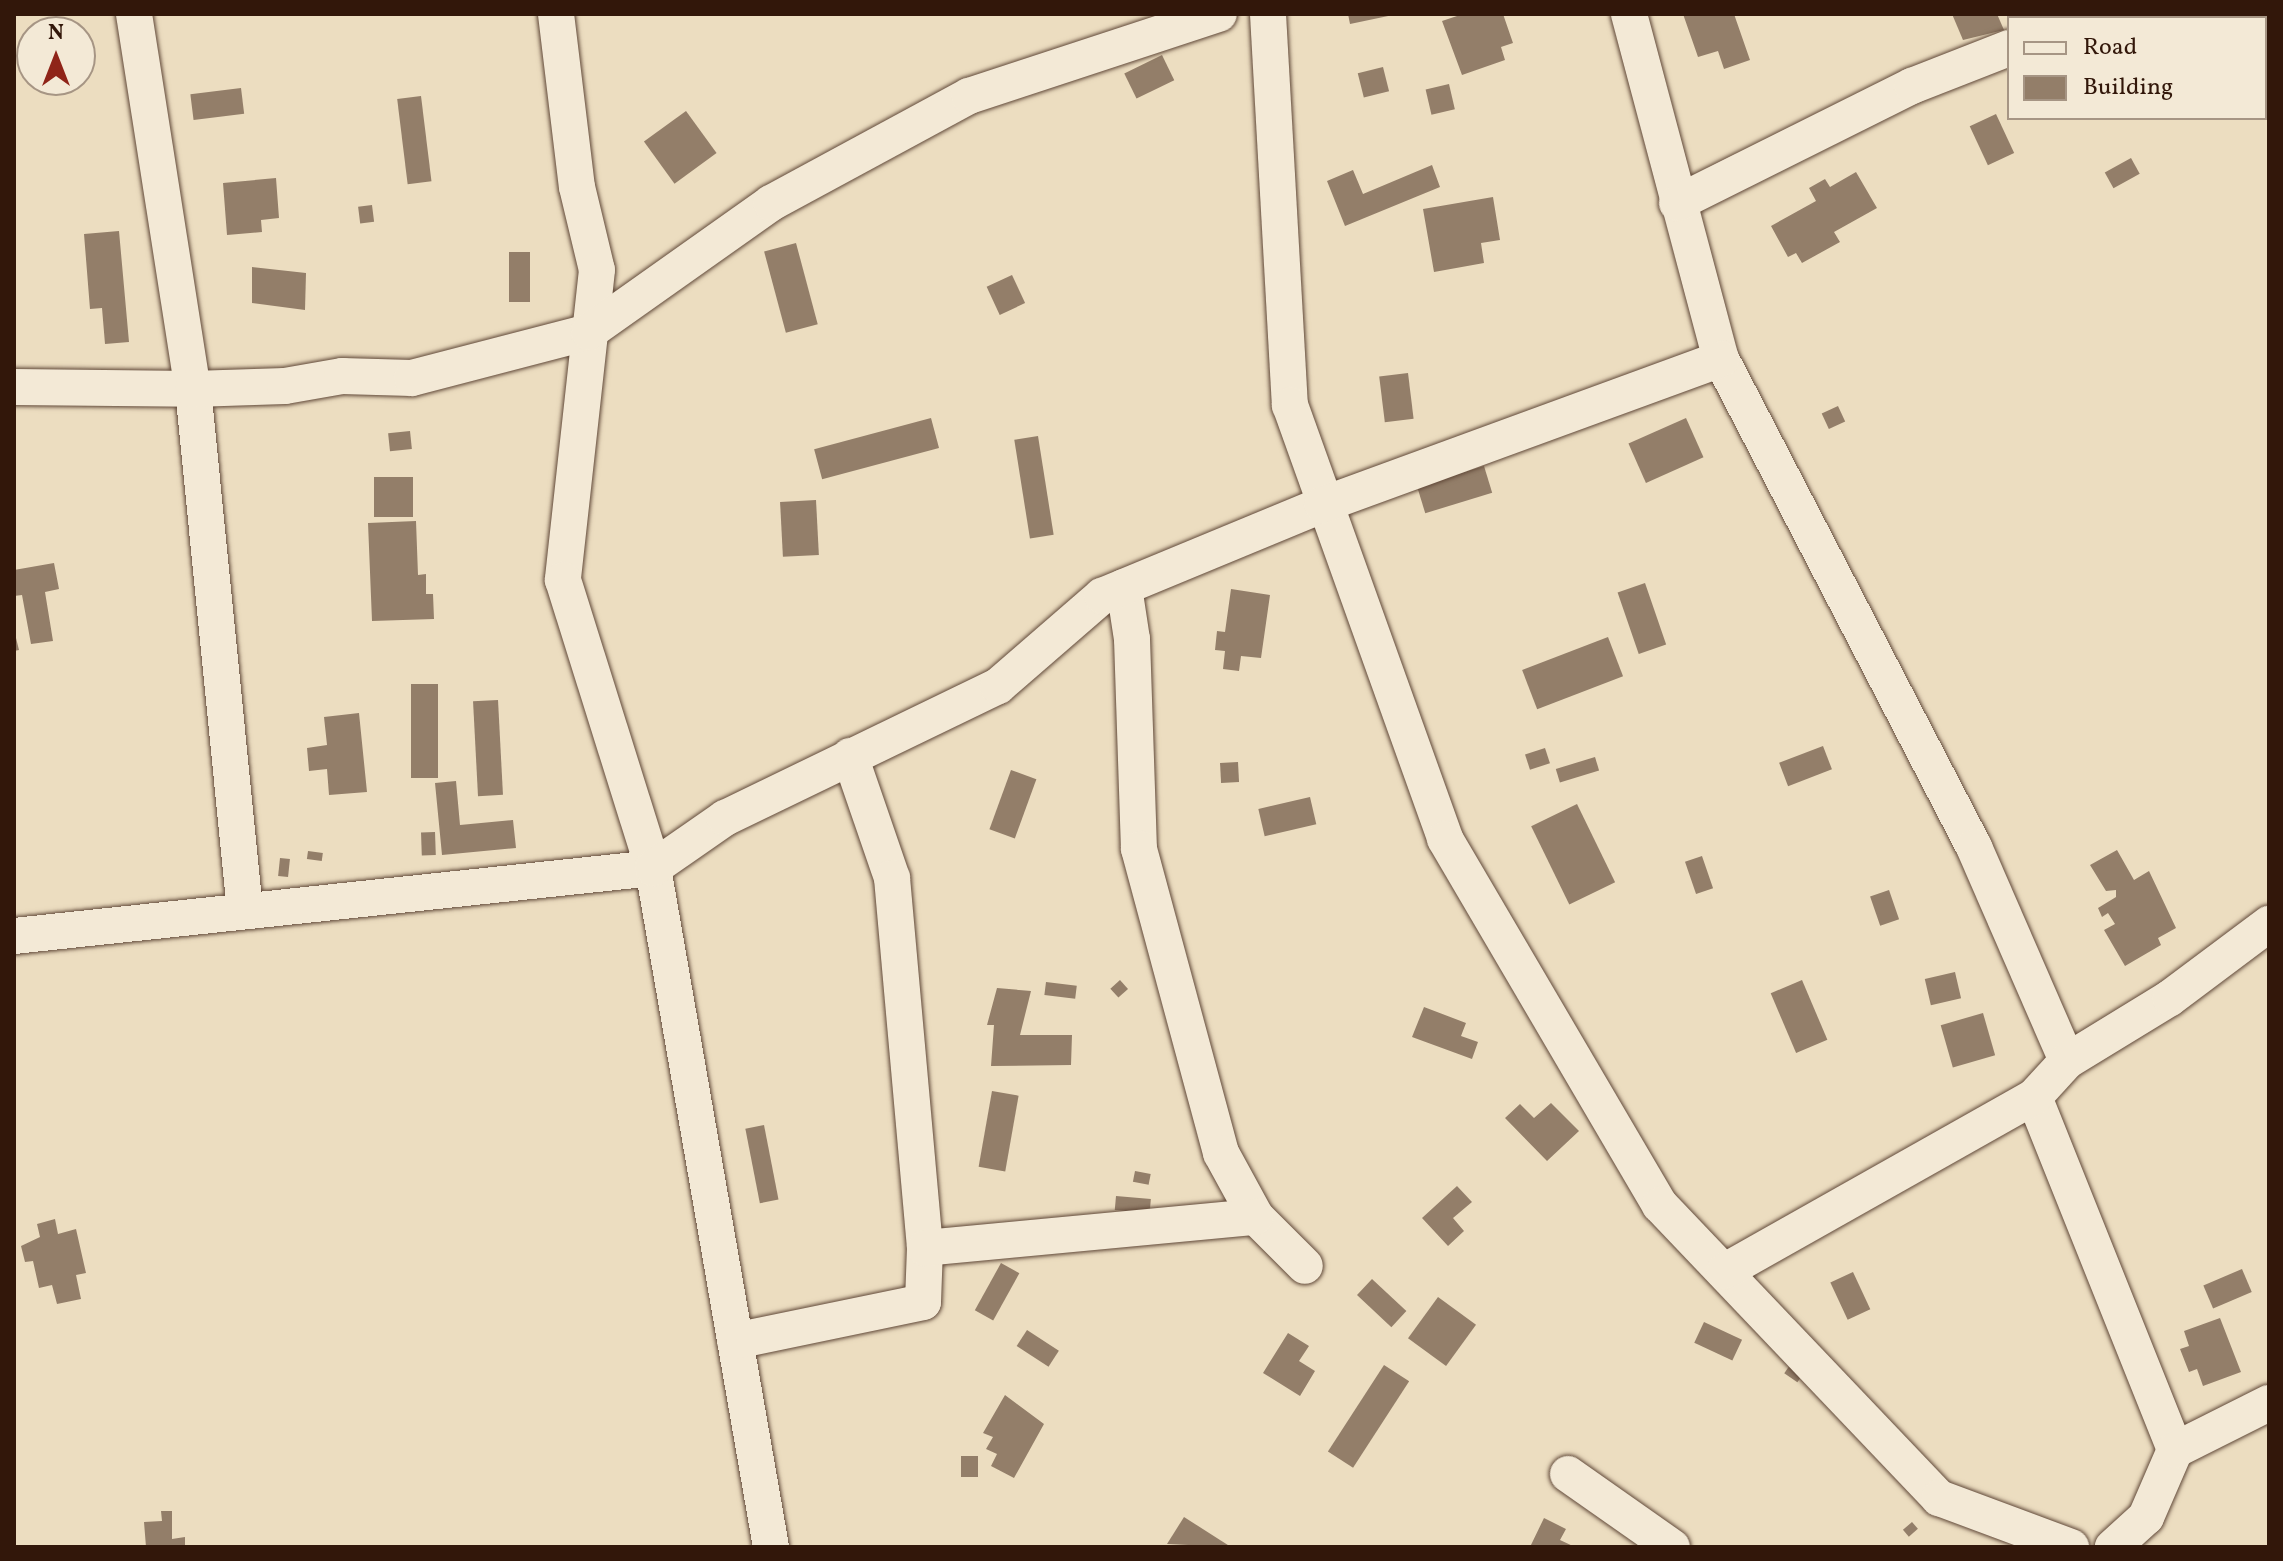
<!DOCTYPE html>
<html>
<head>
<meta charset="utf-8">
<style>
  body { margin:0 }
  #map { position:relative; width:2283px; height:1561px; overflow:hidden; background:#ecddc0; font-family:Vollkorn,serif }
  div>[style] { position:absolute }
  [style*='--x'] { left:calc(var(--x)*1px); top:calc(var(--y)*1px); width:calc(var(--w)*1px); rotate:calc(var(--a)*1deg) }
  .building>* { inset:0; background:#937e69; transform-origin:0 0 }
  .roads { filter:drop-shadow(0 0 2px #604838) drop-shadow(0 0 2px #604838) }
  .minor>* { height:36px; margin:-18px; padding:0 18px; transform-origin:18px; border-radius:18px; background:#f3e9d6 }
  span { translate:-50% -50%; white-space:nowrap; text-align:center; line-height:1.15; -webkit-text-stroke:6px #f3e9d6; paint-order:stroke }
  .frame { position:absolute; inset:0; border:16px solid #32170a; pointer-events:none }
  .legend { position:absolute; left:2007px; top:16px; width:260px; height:104px; box-sizing:border-box; background:#f3e9d6; border:2px solid #a69584; margin:0; padding:10px 14px; list-style:none; font-size:24px; color:#32170a }
  .legend li { display:flex; align-items:center; gap:16px; height:40px }
  .legend b { width:40px; border:2px solid #a69584 }
  .north { position:absolute; left:16px; top:16px; width:80px; height:80px; box-sizing:border-box; background:#f3e9d6; border:2px solid #a69584; border-radius:50%; rotate:0deg; font-size:22px; font-weight:700; line-height:32px; text-align:center; color:#32170a }
  .north::after { content:''; display:block; margin:auto; width:28px; height:36px; background:#8f2418; clip-path:polygon(50% 0,100% 100%,50% 72%,0 100%) }
</style>
</head>
<body>
<div id="map">
  <div class="building">
    <i style="clip-path:polygon(1348px 14px,1393px 14px,1393px 15px,1350px 24px)"></i>
    <i style="clip-path:polygon(1463px 14px,1503px 14px,1513px 43px,1501px 47px,1505px 60px,1462px 75px,1442px 21px)"></i>
    <i style="clip-path:polygon(1683px 14px,1734px 14px,1750px 60px,1724px 69px,1718px 51px,1698px 57px)"></i>
    <i style="clip-path:polygon(1952px 14px,1997px 14px,2004px 30px,1963px 40px)"></i>
    <i style="left:1162px;top:55px;width:28px;height:42px;rotate:64deg"></i>
    <i style="left:1383px;top:67px;width:25px;height:26px;rotate:76deg"></i>
    <i style="left:1449px;top:84px;width:26px;height:24px;rotate:77deg"></i>
    <i style="left:241px;top:88px;width:26px;height:51px;rotate:83deg"></i>
    <i style="left:421px;top:96px;width:86px;height:24px;rotate:83deg"></i>
    <i style="left:686px;top:111px;width:52px;height:52px;rotate:54deg"></i>
    <i style="left:1996px;top:114px;width:43px;height:29px;rotate:65deg"></i>
    <i style="left:2131px;top:158px;width:18px;height:30px;rotate:61deg"></i>
    <i style="clip-path:polygon(1432px 165px,1440px 187px,1345px 226px,1327px 181px,1353px 170px,1363px 194px)"></i>
    <i style="clip-path:polygon(1856px 172px,1877px 208px,1834px 232px,1840px 242px,1802px 263px,1796px 253px,1788px 257px,1771px 226px,1816px 201px,1809px 188px,1825px 179px,1830px 187px)"></i>
    <i style="clip-path:polygon(276px 178px,279px 218px,261px 220px,262px 232px,227px 235px,223px 183px)"></i>
    <i style="clip-path:polygon(1493px 197px,1500px 240px,1481px 243px,1484px 263px,1434px 272px,1423px 209px)"></i>
    <i style="left:372px;top:205px;width:17px;height:14px;rotate:83deg"></i>
    <i style="clip-path:polygon(119px 231px,129px 342px,105px 344px,102px 308px,90px 309px,84px 234px)"></i>
    <i style="left:796px;top:243px;width:84px;height:33px;rotate:75deg"></i>
    <i style="left:509px;top:252px;width:21px;height:50px"></i>
    <i style="clip-path:polygon(252px 267px,306px 273px,305px 310px,252px 303px)"></i>
    <i style="left:1012px;top:275px;width:31px;height:28px;rotate:65deg"></i>
    <i style="left:1408px;top:373px;width:46px;height:29px;rotate:83deg"></i>
    <i style="left:1838px;top:406px;width:17px;height:18px;rotate:65deg"></i>
    <i style="left:931px;top:418px;width:31px;height:121px;rotate:75deg"></i>
    <i style="left:1686px;top:418px;width:43px;height:63px;rotate:66deg"></i>
    <i style="left:410px;top:431px;width:18px;height:22px;rotate:84deg"></i>
    <i style="left:1038px;top:436px;width:100px;height:24px;rotate:81deg"></i>
    <i style="left:1484px;top:466px;width:28px;height:70px;rotate:73deg"></i>
    <i style="left:374px;top:477px;width:39px;height:40px"></i>
    <i style="left:816px;top:500px;width:55px;height:36px;rotate:87deg"></i>
    <i style="clip-path:polygon(416px 521px,418px 575px,426px 574px,426px 594px,433px 594px,434px 619px,372px 621px,368px 523px)"></i>
    <i style="clip-path:polygon(54px 563px,59px 589px,45px 592px,53px 641px,31px 644px,22px 595px,14px 596px,14px 570px)"></i>
    <i style="left:1645px;top:583px;width:65px;height:29px;rotate:71deg"></i>
    <i style="clip-path:polygon(1231px 589px,1270px 595px,1261px 658px,1241px 656px,1239px 671px,1223px 669px,1225px 651px,1215px 650px,1217px 631px,1225px 632px)"></i>
    <i style="clip-path:polygon(14px 630px,19px 650px,14px 651px)"></i>
    <i style="left:1608px;top:637px;width:42px;height:92px;rotate:69deg"></i>
    <i style="left:411px;top:684px;width:27px;height:94px"></i>
    <i style="left:498px;top:700px;width:95px;height:25px;rotate:87deg"></i>
    <i style="clip-path:polygon(359px 713px,367px 792px,329px 795px,327px 769px,309px 771px,307px 748px,327px 745px,324px 717px)"></i>
    <i style="left:1823px;top:746px;width:25px;height:47px;rotate:69deg"></i>
    <i style="left:1545px;top:748px;width:16px;height:21px;rotate:72deg"></i>
    <i style="left:1595px;top:757px;width:14px;height:41px;rotate:73deg"></i>
    <i style="left:1238px;top:762px;width:20px;height:18px;rotate:87deg"></i>
    <i style="left:1011px;top:770px;width:27px;height:63px;rotate:20deg"></i>
    <i style="clip-path:polygon(456px 781px,460px 825px,513px 820px,516px 848px,442px 855px,435px 783px)"></i>
    <i style="left:1310px;top:797px;width:28px;height:53px;rotate:77deg"></i>
    <i style="left:1577px;top:804px;width:87px;height:51px;rotate:64deg"></i>
    <i style="left:435px;top:832px;width:23px;height:14px;rotate:88deg"></i>
    <i style="clip-path:polygon(2117px 850px,2134px 880px,2149px 871px,2176px 928px,2158px 938px,2161px 945px,2125px 966px,2104px 930px,2115px 924px,2108px 913px,2102px 917px,2098px 908px,2116px 897px,2116px 890px,2106px 891px,2090px 865px)"></i>
    <i style="left:308px;top:851px;width:15px;height:8px;rotate:8deg"></i>
    <i style="left:1702px;top:856px;width:34px;height:18px;rotate:71deg"></i>
    <i style="left:280px;top:858px;width:10px;height:18px;rotate:6deg"></i>
    <i style="left:1889px;top:890px;width:31px;height:20px;rotate:71deg"></i>
    <i style="left:1955px;top:972px;width:27px;height:31px;rotate:77deg"></i>
    <i style="left:1120px;top:980px;width:12px;height:13px;rotate:48deg"></i>
    <i style="left:1802px;top:980px;width:65px;height:34px;rotate:67deg"></i>
    <i style="left:1046px;top:982px;width:31px;height:13px;rotate:7deg"></i>
    <i style="clip-path:polygon(997px 988px,1031px 991px,1020px 1035px,1072px 1035px,1071px 1065px,991px 1066px,994px 1025px,987px 1025px)"></i>
    <i style="clip-path:polygon(1424px 1007px,1466px 1023px,1461px 1036px,1478px 1042px,1472px 1059px,1412px 1037px)"></i>
    <i style="left:1983px;top:1013px;width:44px;height:44px;rotate:74deg"></i>
    <i style="left:992px;top:1091px;width:27px;height:77px;rotate:10deg"></i>
    <i style="clip-path:polygon(1551px 1103px,1579px 1131px,1547px 1161px,1505px 1118px,1520px 1104px,1534px 1118px)"></i>
    <i style="left:764px;top:1125px;width:76px;height:19px;rotate:79deg"></i>
    <i style="left:1135px;top:1171px;width:16px;height:11px;rotate:11deg"></i>
    <i style="clip-path:polygon(1457px 1186px,1472px 1202px,1453px 1218px,1464px 1231px,1448px 1246px,1422px 1218px)"></i>
    <i style="left:1116px;top:1196px;width:35px;height:14px;rotate:5deg"></i>
    <i style="clip-path:polygon(55px 1219px,58px 1234px,76px 1229px,86px 1273px,76px 1275px,81px 1299px,57px 1304px,52px 1285px,39px 1288px,33px 1261px,25px 1262px,21px 1246px,40px 1237px,37px 1224px)"></i>
    <i style="left:1001px;top:1263px;width:21px;height:54px;rotate:29deg"></i>
    <i style="left:2242px;top:1269px;width:25px;height:42px;rotate:67deg"></i>
    <i style="left:1853px;top:1272px;width:41px;height:25px;rotate:65deg"></i>
    <i style="left:1372px;top:1279px;width:47px;height:22px;rotate:43deg"></i>
    <i style="left:1438px;top:1297px;width:47px;height:51px;rotate:36deg"></i>
    <i style="clip-path:polygon(2220px 1318px,2241px 1372px,2203px 1386px,2197px 1369px,2189px 1372px,2180px 1349px,2189px 1346px,2184px 1331px)"></i>
    <i style="left:1704px;top:1322px;width:42px;height:23px;rotate:25deg"></i>
    <i style="left:1027px;top:1330px;width:38px;height:19px;rotate:33deg"></i>
    <i style="clip-path:polygon(1288px 1333px,1309px 1346px,1299px 1361px,1315px 1371px,1300px 1396px,1263px 1373px)"></i>
    <i style="left:1384px;top:1365px;width:30px;height:103px;rotate:33deg"></i>
    <i style="left:1790px;top:1365px;width:16px;height:10px;rotate:35deg"></i>
    <i style="clip-path:polygon(1005px 1395px,1044px 1424px,1014px 1478px,991px 1466px,997px 1454px,986px 1449px,993px 1437px,983px 1433px)"></i>
    <i style="left:961px;top:1456px;width:17px;height:21px"></i>
    <i style="clip-path:polygon(161px 1511px,172px 1511px,172px 1539px,185px 1537px,185px 1547px,146px 1547px,144px 1522px,162px 1521px)"></i>
    <i style="clip-path:polygon(1184px 1517px,1231px 1547px,1167px 1544px)"></i>
    <i style="clip-path:polygon(1544px 1518px,1566px 1529px,1560px 1540px,1575px 1547px,1530px 1547px)"></i>
    <i style="left:1912px;top:1522px;width:9px;height:12px;rotate:49deg"></i>
  </div>
  <div class="roads">
    <div class="minor">
      <i style="--x:134;--y:14;--w:380;--a:81.1"></i>
      <i style="--x:193;--y:389;--w:525;--a:84.31"></i>
      <i style="--x:556;--y:14;--w:174;--a:83.1"></i>
      <i style="--x:577;--y:187;--w:85;--a:76.5"></i>
      <i style="--x:597;--y:270;--w:312;--a:96.3"></i>
      <i style="--x:563;--y:580;--w:302;--a:72.6"></i>
      <i style="--x:653;--y:868;--w:689;--a:80.14"></i>
      <i style="--x:1268;--y:14;--w:392;--a:86.8"></i>
      <i style="--x:1290;--y:405;--w:461;--a:70.3"></i>
      <i style="--x:1445;--y:839;--w:424;--a:59.6"></i>
      <i style="--x:1660;--y:1205;--w:405;--a:46.4"></i>
      <i style="--x:1939;--y:1498;--w:141;--a:20.4"></i>
      <i style="--x:1629;--y:14;--w:357;--a:75.1"></i>
      <i style="--x:1721;--y:359;--w:550;--a:62.6"></i>
      <i style="--x:1974;--y:847;--w:233;--a:66.5"></i>
      <i style="--x:2084;--y:18;--w:10;--a:-24"></i>
      <i style="--x:1677;--y:203;--w:263;--a:-26.5"></i>
      <i style="--x:1912;--y:86;--w:104;--a:-21.4"></i>
      <i style="--x:14;--y:387;--w:179;--a:0.6"></i>
      <i style="--x:193;--y:389;--w:92;--a:-1.9"></i>
      <i style="--x:285;--y:386;--w:58;--a:-10"></i>
      <i style="--x:342;--y:376;--w:70;--a:1.6"></i>
      <i style="--x:412;--y:378;--w:183;--a:-14.6"></i>
      <i style="--x:589;--y:332;--w:223;--a:-35.3"></i>
      <i style="--x:771;--y:203;--w:225;--a:-28.4"></i>
      <i style="--x:969;--y:96;--w:263;--a:-18.2"></i>
      <i style="--x:1124;--y:587;--w:53;--a:81.3"></i>
      <i style="--x:1132;--y:639;--w:210;--a:88.1"></i>
      <i style="--x:1139;--y:849;--w:315;--a:74.9"></i>
      <i style="--x:1221;--y:1153;--w:73;--a:61.3"></i>
      <i style="--x:1256;--y:1217;--w:69;--a:45"></i>
      <i style="--x:850;--y:756;--w:129;--a:71"></i>
      <i style="--x:892;--y:878;--w:371;--a:84.9"></i>
      <i style="--x:14;--y:936;--w:643;--a:-6.07"></i>
      <i style="--x:653;--y:868;--w:88;--a:-34.8"></i>
      <i style="--x:725;--y:818;--w:303;--a:-25.8"></i>
      <i style="--x:998;--y:686;--w:138;--a:-40.9"></i>
      <i style="--x:1102;--y:596;--w:238;--a:-22.5"></i>
      <i style="--x:1322;--y:505;--w:425;--a:-20.1"></i>
      <i style="--x:2034;--y:1097;--w:380;--a:68.2"></i>
      <i style="--x:2175;--y:1450;--w:73;--a:113.4"></i>
      <i style="--x:2146;--y:1517;--w:45;--a:137.7"></i>
      <i style="--x:1725;--y:1271;--w:355;--a:-29.4"></i>
      <i style="--x:2034;--y:1097;--w:49;--a:-47.5"></i>
      <i style="--x:2067;--y:1061;--w:121;--a:-31.5"></i>
      <i style="--x:2170;--y:998;--w:124;--a:-36.8"></i>
      <i style="--x:735;--y:1341;--w:192;--a:-11.7"></i>
      <i style="--x:923;--y:1302;--w:54;--a:-87.9"></i>
      <i style="--x:925;--y:1248;--w:332;--a:-5.4"></i>
      <i style="--x:2175;--y:1450;--w:105;--a:-26.6"></i>
      <i style="--x:1568;--y:1474;--w:127;--a:35.1"></i>
    </div>
  </div>
  <div class="frame"></div>
  <ul class="legend">
  <li><b style="height:10px;background:#f3e9d6"></b>Road</li>
  <li><b style="height:22px;background:#937e69"></b>Building</li>
  </ul>
  <div class="north">N</div>
</div>
</body>
</html>
